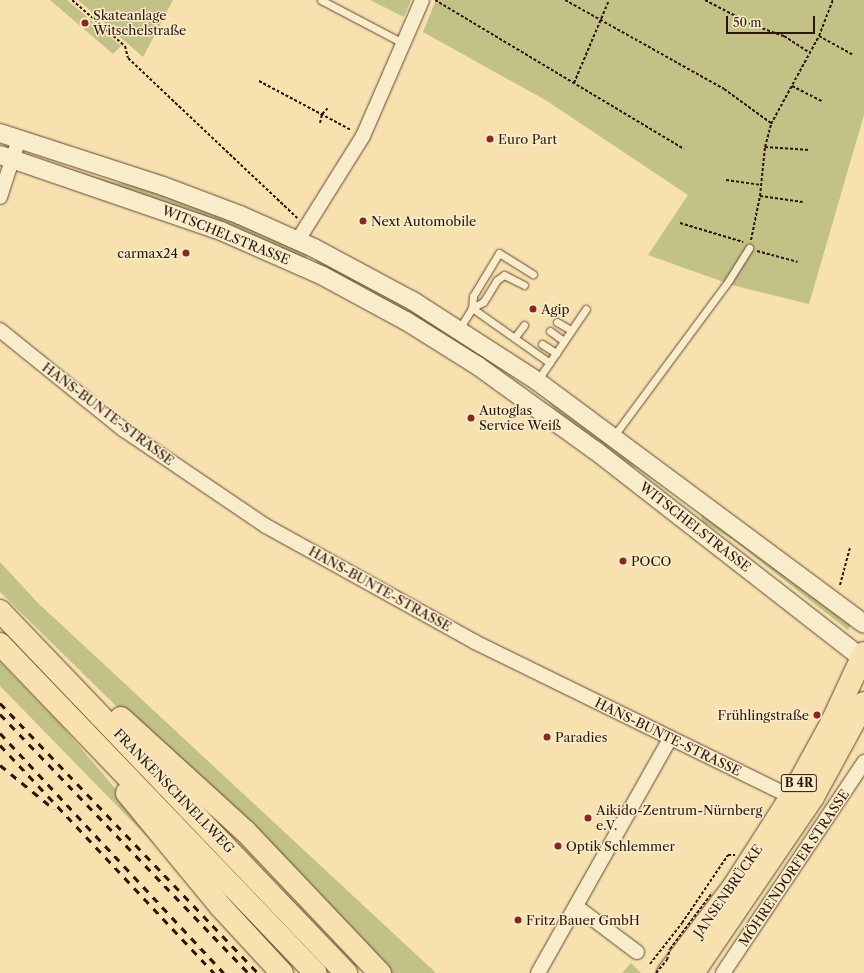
<!DOCTYPE html>
<html>
<head>
<meta charset="utf-8">
<style>
  body { margin:0 }
  #map { position:relative; width:864px; height:973px; overflow:hidden; background:#f6e1af; font-family:"Libre Caslon Text",serif }
  div>[style] { position:absolute }
  [style*='--x'] { left:calc(var(--x)*1px); top:calc(var(--y)*1px); width:calc(var(--w)*1px); rotate:calc(var(--a)*1deg) }
  .green>* { inset:0; background:#c2c186; transform-origin:0 0 }
  .path>* { height:2px; margin-top:-1px; transform-origin:0; background:repeating-linear-gradient(90deg,#2e1508 0 3px,transparent 0 5px) }
  .roads { filter:drop-shadow(0 0 1px #604832) drop-shadow(0 0 1px #604832) }
  .service>* { height:7px; margin:-3.5px; padding:0 3.5px; transform-origin:3.5px; border-radius:3.5px; background:#f9eccb }
  .minor>* { height:14px; margin:-7px; padding:0 7px; transform-origin:7px; border-radius:7px; background:#f9eccb }
  .tertiary>* { height:18px; margin:-9px; padding:0 9px; transform-origin:9px; border-radius:9px; background:#f9eccb }
  .primary>* { height:22px; margin:-11px; padding:0 11px; transform-origin:11px; border-radius:11px; background:#f6e1af }
  .trunk>* { height:22px; margin:-11px; padding:0 11px; transform-origin:11px; border-radius:11px; background:#f6e1af }
  .rail>* { height:3px; margin-top:-1.5px; transform-origin:0; background:repeating-linear-gradient(90deg,#2e1508 0 7px,transparent 0 14px) }
  .path-bridge>* { height:2px; margin-top:-1px; transform-origin:0; background:repeating-linear-gradient(90deg,#2e1508 0 3px,transparent 0 5px) }
  .dots>* { width:11px; height:11px; translate:-50% -50%; box-sizing:border-box; border:2px solid #f9eccb; border-radius:50% }
  span { translate:-50% -50%; white-space:nowrap; text-align:center; line-height:1.15; -webkit-text-stroke:3px #f9eccb; paint-order:stroke }
  .shield-label span { padding:1px 3px; background:#f9eccb; border:1px solid; border-radius:3px; -webkit-text-stroke-width:0 }
  .shield-label { font-size:12px; color:#2e1508; font-weight:700 }
  .poi-label { font-size:13px; color:#2e1508 }
  .left { translate:0 -50%; text-align:left }
  .right { translate:-100% -50%; text-align:right }
  .street-label { font-size:13px; color:#2e1508 }
  .scale { position:absolute; left:726px; top:16px; width:89px; height:18px; box-sizing:border-box; border:2px solid #2e1508; border-top:0; padding-left:5px; font-size:12px; line-height:14px; white-space:nowrap; color:#2e1508; -webkit-text-stroke:3px #f9eccb; paint-order:stroke }
</style>
</head>
<body>
<div id="map">
  <div class="green">
    <i style="clip-path:polygon(50px 0,67px 0,121px 46px,113px 54px)"></i>
    <i style="clip-path:polygon(78px 0,173px 0,143px 57px)"></i>
    <i style="clip-path:polygon(370px 0,411px 0,404px 17px)"></i>
    <i style="clip-path:polygon(436px 0,864px 0,864px 115px,809px 304px,732px 285px,648px 255px,688px 195px,547px 101px,423px 32px)"></i>
    <i style="clip-path:polygon(46px 161px,112px 182px,150px 188px,307px 251px,307px 255px,305px 259px,46px 164px)"></i>
    <i style="left:318px;top:259px;width:141px;height:8px;rotate:29deg"></i>
    <i style="clip-path:polygon(545px 397px,689px 504px,638px 469px,625px 463px,558px 414px)"></i>
    <i style="clip-path:polygon(701px 511px,852px 623px,848px 630px,733px 540px,702px 521px)"></i>
    <i style="clip-path:polygon(0 562px,38px 603px,436px 973px,388px 973px,0 592px)"></i>
    <i style="clip-path:polygon(0 662px,62px 726px,119px 793px,164px 854px,0 686px)"></i>
    <i style="clip-path:polygon(631px 963px,641px 973px,622px 973px)"></i>
  </div>
  <div class="path">
    <i style="--x:72;--y:0;--w:70;--a:41"></i>
    <i style="--x:125;--y:46;--w:12;--a:76"></i>
    <i style="--x:128;--y:58;--w:233;--a:43.4"></i>
    <i style="--x:435;--y:0;--w:290;--a:30.9"></i>
    <i style="--x:565;--y:0;--w:182;--a:29.2"></i>
    <i style="--x:724;--y:89;--w:58;--a:35.9"></i>
    <i style="--x:705;--y:0;--w:54;--a:27.5"></i>
    <i style="--x:753;--y:25;--w:33;--a:20"></i>
    <i style="--x:784;--y:36;--w:30;--a:33"></i>
    <i style="--x:819;--y:36;--w:38;--a:29"></i>
    <i style="--x:259;--y:81;--w:104;--a:28"></i>
    <i style="--x:574;--y:83;--w:90;--a:-67.1"></i>
    <i style="--x:792;--y:86;--w:34;--a:27"></i>
    <i style="--x:320;--y:123;--w:9;--a:-77"></i>
    <i style="--x:322;--y:114;--w:8;--a:-45"></i>
    <i style="--x:765;--y:147;--w:45;--a:3.8"></i>
    <i style="--x:726;--y:180;--w:35;--a:8"></i>
    <i style="--x:760;--y:196;--w:43;--a:7.9"></i>
    <i style="--x:680;--y:223;--w:66;--a:16.8"></i>
    <i style="--x:751;--y:240;--w:45;--a:-78.4"></i>
    <i style="--x:760;--y:196;--w:49;--a:-84.2"></i>
    <i style="--x:765;--y:147;--w:24;--a:-75"></i>
    <i style="--x:771;--y:124;--w:100;--a:-61.4"></i>
    <i style="--x:819;--y:36;--w:39;--a:-69"></i>
    <i style="--x:757;--y:251;--w:42;--a:15"></i>
    <i style="--x:840;--y:585;--w:38;--a:-75"></i>
    <i style="--x:650;--y:964;--w:52;--a:-52"></i>
    <i style="--x:682;--y:923;--w:82;--a:-55.9"></i>
    <i style="--x:728;--y:855;--w:7;--a:0"></i>
  </div>
  <div class="roads">
    <div class="service">
      <i style="--x:321;--y:0;--w:93;--a:27.7"></i>
      <i style="--x:524;--y:285;--w:22;--a:-153"></i>
      <i style="--x:504;--y:275;--w:9;--a:144"></i>
      <i style="--x:497;--y:280;--w:26;--a:122"></i>
      <i style="--x:483;--y:302;--w:13;--a:151"></i>
      <i style="--x:472;--y:308;--w:95;--a:35.2"></i>
      <i style="--x:557;--y:322;--w:16;--a:30"></i>
      <i style="--x:459;--y:329;--w:25;--a:-58"></i>
      <i style="--x:472;--y:308;--w:12;--a:-85"></i>
      <i style="--x:473;--y:296;--w:50;--a:-58.8"></i>
      <i style="--x:499;--y:253;--w:40;--a:32"></i>
      <i style="--x:550;--y:331;--w:17;--a:36"></i>
      <i style="--x:515;--y:337;--w:15;--a:-53"></i>
      <i style="--x:542;--y:344;--w:17;--a:33"></i>
      <i style="--x:537;--y:381;--w:87;--a:-55.8"></i>
      <i style="--x:613;--y:437;--w:195;--a:-53.5"></i>
      <i style="--x:729;--y:280;--w:38;--a:-58"></i>
    </div>
    <div class="minor">
      <i style="--x:0;--y:197;--w:61;--a:-71.9"></i>
      <i style="--x:298;--y:240;--w:123;--a:-58"></i>
      <i style="--x:363;--y:136;--w:148;--a:-66.5"></i>
      <i style="--x:0;--y:330;--w:159;--a:38.9"></i>
      <i style="--x:124;--y:430;--w:171;--a:34.1"></i>
      <i style="--x:266;--y:526;--w:239;--a:29"></i>
      <i style="--x:475;--y:642;--w:352;--a:26.1"></i>
      <i style="--x:577;--y:907;--w:75;--a:36.9"></i>
      <i style="--x:538;--y:973;--w:269;--a:-60.6"></i>
      <i style="--x:723;--y:973;--w:254;--a:-56.2"></i>
    </div>
    <div class="tertiary">
      <i style="--x:0;--y:133;--w:171;--a:18"></i>
      <i style="--x:163;--y:186;--w:82;--a:20.6"></i>
      <i style="--x:240;--y:215;--w:81;--a:24"></i>
      <i style="--x:314;--y:248;--w:112;--a:28.2"></i>
      <i style="--x:413;--y:301;--w:148;--a:32.8"></i>
      <i style="--x:537;--y:381;--w:407;--a:36.6"></i>
      <i style="--x:0;--y:155;--w:234;--a:19"></i>
      <i style="--x:221;--y:231;--w:111;--a:23.8"></i>
      <i style="--x:323;--y:276;--w:94;--a:28.5"></i>
      <i style="--x:406;--y:321;--w:85;--a:32"></i>
      <i style="--x:478;--y:366;--w:145;--a:35.8"></i>
      <i style="--x:596;--y:451;--w:337;--a:37.9"></i>
    </div>
    <div class="primary">
      <i style="--x:668;--y:973;--w:109;--a:-52.8"></i>
      <i style="--x:734;--y:886;--w:106;--a:-57.4"></i>
      <i style="--x:791;--y:797;--w:85;--a:-61.3"></i>
      <i style="--x:832;--y:722;--w:76;--a:-65.1"></i>
      <i style="--x:693;--y:973;--w:213;--a:-55.7"></i>
      <i style="--x:813;--y:797;--w:107;--a:-61.5"></i>
    </div>
    <div class="trunk">
      <i style="--x:0;--y:611;--w:501;--a:46.29"></i>
      <i style="--x:0;--y:644;--w:456;--a:46.2"></i>
      <i style="--x:121;--y:718;--w:169;--a:42.4"></i>
      <i style="--x:246;--y:832;--w:195;--a:46.5"></i>
      <i style="--x:127;--y:793;--w:148;--a:50.5"></i>
      <i style="--x:221;--y:907;--w:90;--a:47.3"></i>
    </div>
  </div>
  <div class="rail">
    <i style="--x:0;--y:703;--w:373;--a:46.3"></i>
    <i style="--x:0;--y:714;--w:359;--a:46.2"></i>
    <i style="--x:0;--y:733;--w:328;--a:47"></i>
    <i style="--x:0;--y:745;--w:313;--a:46.8"></i>
    <i style="--x:0;--y:765;--w:70;--a:39.2"></i>
  </div>
  <div class="path-bridge">
    <i style="--x:656;--y:973;--w:17;--a:-50"></i>
    <i style="--x:667;--y:960;--w:11;--a:-75"></i>
    <i style="--x:670;--y:949;--w:70;--a:-53.1"></i>
  </div>
  <div class="dots">
    <i style="left:85px;top:23px;background:#8f2418"></i>
    <i style="left:490px;top:139px;background:#8f2418"></i>
    <i style="left:363px;top:221px;background:#8f2418"></i>
    <i style="left:186px;top:253px;background:#8f2418"></i>
    <i style="left:533px;top:309px;background:#8f2418"></i>
    <i style="left:471px;top:418px;background:#8f2418"></i>
    <i style="left:623px;top:561px;background:#8f2418"></i>
    <i style="left:817px;top:715px;background:#8f2418"></i>
    <i style="left:547px;top:737px;background:#8f2418"></i>
    <i style="left:588px;top:818px;background:#8f2418"></i>
    <i style="left:558px;top:846px;background:#8f2418"></i>
    <i style="left:518px;top:920px;background:#8f2418"></i>
  </div>
  <div class="shield-label">
    <span style="left:799px;top:783px">B 4R</span>
  </div>
  <div class="poi-label">
    <span class="left" style="left:93px;top:23px">Skateanlage<br>Witschelstraße</span>
    <span class="left" style="left:498px;top:139px">Euro Part</span>
    <span class="left" style="left:371px;top:221px">Next Automobile</span>
    <span class="right" style="left:178px;top:253px">carmax24</span>
    <span class="left" style="left:541px;top:309px">Agip</span>
    <span class="left" style="left:479px;top:418px">Autoglas<br>Service Weiß</span>
    <span class="left" style="left:631px;top:561px">POCO</span>
    <span class="right" style="left:809px;top:715px">Frühlingstraße</span>
    <span class="left" style="left:555px;top:737px">Paradies</span>
    <span class="left" style="left:596px;top:818px">Aikido-Zentrum-Nürnberg<br>e.V.</span>
    <span class="left" style="left:566px;top:846px">Optik Schlemmer</span>
    <span class="left" style="left:526px;top:920px">Fritz Bauer GmbH</span>
  </div>
  <div class="street-label">
    <span style="left:226px;top:235px;rotate:22deg">WITSCHELSTRASSE</span>
    <span style="left:108px;top:414px;rotate:37deg">HANS-BUNTE-STRASSE</span>
    <span style="left:695px;top:527px;rotate:38deg">WITSCHELSTRASSE</span>
    <span style="left:380px;top:589px;rotate:29deg">HANS-BUNTE-STRASSE</span>
    <span style="left:668px;top:737px;rotate:26deg">HANS-BUNTE-STRASSE</span>
    <span style="left:174px;top:791px;rotate:46deg">FRANKENSCHNELLWEG</span>
    <span style="left:794px;top:868px;rotate:-56deg">MÖHRENDORFER STRASSE</span>
    <span style="left:728px;top:891px;rotate:-55deg">JANSENBRÜCKE</span>
  </div>
  <div class="scale">50 m</div>
</div>
</body>
</html>
